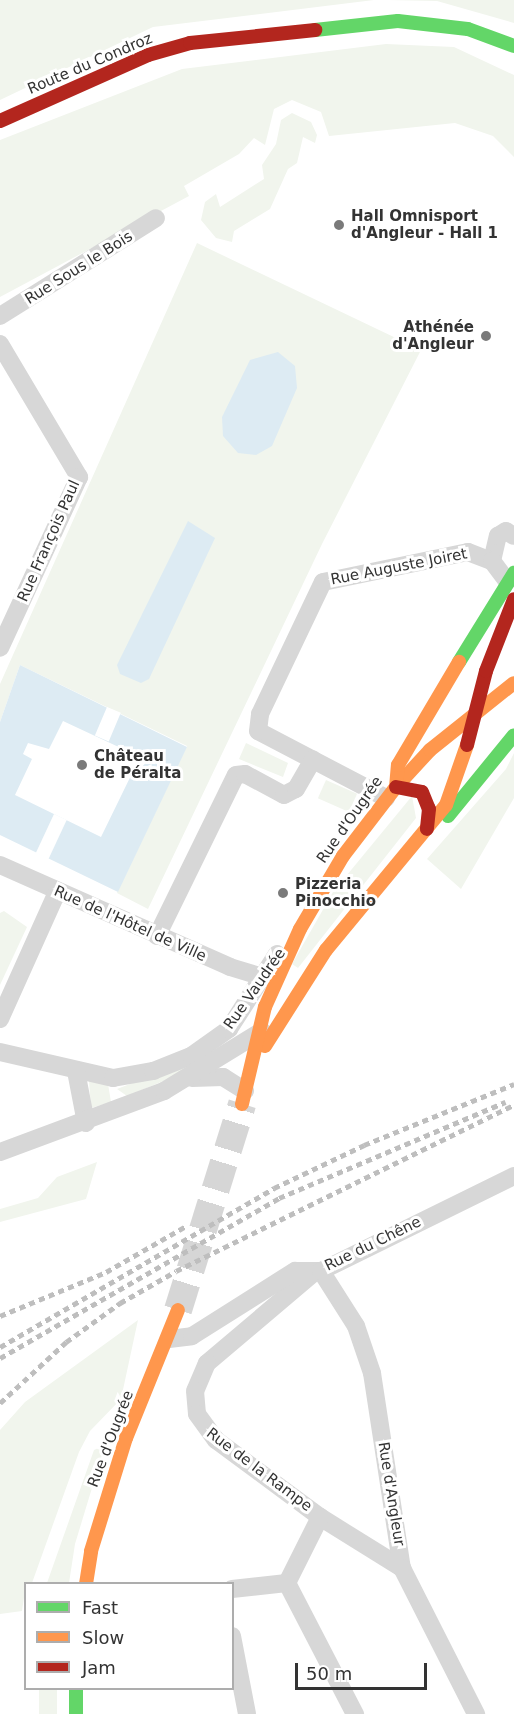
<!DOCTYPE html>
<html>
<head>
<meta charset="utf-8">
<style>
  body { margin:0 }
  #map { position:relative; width:514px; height:1714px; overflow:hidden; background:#fff; font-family:"DejaVu Sans",sans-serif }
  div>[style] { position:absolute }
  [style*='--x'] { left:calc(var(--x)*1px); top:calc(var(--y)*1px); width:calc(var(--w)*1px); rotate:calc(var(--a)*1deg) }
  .green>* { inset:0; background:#f1f5ed; transform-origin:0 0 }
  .water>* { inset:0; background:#ddebf3 }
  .pier>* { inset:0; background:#fff; transform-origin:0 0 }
  .primary-tunnel>* { height:28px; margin-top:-14px; transform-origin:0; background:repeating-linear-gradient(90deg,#d6d6d6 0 28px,transparent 0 42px) }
  .street>* { height:18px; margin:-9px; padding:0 9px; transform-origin:9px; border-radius:9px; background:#d7d7d7 }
  .fast>* { height:14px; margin:-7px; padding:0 7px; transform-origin:7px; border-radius:7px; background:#63d668 }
  .slow>* { height:14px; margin:-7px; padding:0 7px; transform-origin:7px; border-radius:7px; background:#ff974d }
  .jam>* { height:14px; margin:-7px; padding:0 7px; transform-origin:7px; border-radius:7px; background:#b3261e }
  .rail>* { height:4.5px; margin-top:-2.25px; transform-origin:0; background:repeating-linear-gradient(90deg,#bebebe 0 6px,transparent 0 10.5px) }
  .dots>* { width:16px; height:16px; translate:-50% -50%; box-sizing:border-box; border:3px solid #fff; border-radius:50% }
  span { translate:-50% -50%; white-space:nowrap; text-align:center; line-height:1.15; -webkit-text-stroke:6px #fff; paint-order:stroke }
  .street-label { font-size:15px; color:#333 }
  .poi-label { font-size:15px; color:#333; font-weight:700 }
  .left { translate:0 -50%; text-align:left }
  .right { translate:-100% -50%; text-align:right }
  .legend { position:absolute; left:24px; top:1582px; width:210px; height:108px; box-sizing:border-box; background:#fff; border:2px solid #adadad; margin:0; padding:8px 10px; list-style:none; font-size:18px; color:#333 }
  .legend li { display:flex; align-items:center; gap:12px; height:30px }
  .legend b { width:30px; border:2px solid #adadad }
  .scale { position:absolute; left:295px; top:1663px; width:132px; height:27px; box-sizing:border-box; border:3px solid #333; border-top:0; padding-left:8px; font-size:18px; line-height:21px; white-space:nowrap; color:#333; -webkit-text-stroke:4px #fff; paint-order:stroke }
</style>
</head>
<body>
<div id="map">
  <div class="green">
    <i style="clip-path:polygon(0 0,374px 0,153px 27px,0 100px)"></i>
    <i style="clip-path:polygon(387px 0,514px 0,514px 23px,437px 1px)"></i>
    <i style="clip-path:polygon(386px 44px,454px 47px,514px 75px,514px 157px,493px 136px,455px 123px,329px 136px,321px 112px,292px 100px,274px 109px,265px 145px,254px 138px,239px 154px,184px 186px,189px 196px,0 297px,0 140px,182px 69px)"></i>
    <i style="clip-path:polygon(292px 113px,311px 122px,317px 135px,315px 143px,303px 137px,297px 163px,288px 169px,270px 209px,234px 231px,232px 242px,216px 238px,201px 220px,205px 202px,216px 194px,220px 207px,264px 179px,262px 165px,276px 144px,281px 120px)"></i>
    <i style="clip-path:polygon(197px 243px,421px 350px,322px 544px,148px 909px,117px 893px,187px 746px,20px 665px,0 722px,0 684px)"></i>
    <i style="clip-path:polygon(246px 743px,288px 763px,283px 777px,239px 759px)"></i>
    <i style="clip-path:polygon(514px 753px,514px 798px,461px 889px,427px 859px,506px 769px)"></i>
    <i style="left:326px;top:780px;width:34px;height:20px;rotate:24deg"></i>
    <i style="clip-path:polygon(412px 796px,416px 818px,298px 968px,292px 964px,333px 892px)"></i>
    <i style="clip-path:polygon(4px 911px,27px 927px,0 985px,0 913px)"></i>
    <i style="clip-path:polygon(190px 1061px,195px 1068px,127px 1096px,117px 1089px)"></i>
    <i style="clip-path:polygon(89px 1081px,108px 1084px,111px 1102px,91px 1108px)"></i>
    <i style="clip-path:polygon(97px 1162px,86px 1199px,0 1222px,0 1209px,38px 1198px,57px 1177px)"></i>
    <i style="clip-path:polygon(138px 1320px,121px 1399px,90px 1431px,79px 1452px,32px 1583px,26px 1584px,22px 1611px,0 1614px,0 1430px,25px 1402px)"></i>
    <i style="clip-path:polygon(105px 1445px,75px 1544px,69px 1583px,47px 1583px,94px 1450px)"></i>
    <i style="left:39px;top:1689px;width:18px;height:25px"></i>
  </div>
  <div class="water">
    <i style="clip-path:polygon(278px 352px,295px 366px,297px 388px,272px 446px,256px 455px,238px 453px,223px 436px,222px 417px,250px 360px)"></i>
    <i style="clip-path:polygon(188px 521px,215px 538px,149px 679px,141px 683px,120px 674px,117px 665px)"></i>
    <i style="clip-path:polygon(evenodd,20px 665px,187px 747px,118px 892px,0 835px,0 722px,20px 665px,63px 721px,140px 757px,101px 837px,15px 795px,32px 759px,23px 754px,28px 743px,49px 749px,63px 721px)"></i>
  </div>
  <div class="pier">
    <i style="left:107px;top:707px;width:15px;height:31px;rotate:23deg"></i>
    <i style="left:54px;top:814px;width:14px;height:43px;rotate:25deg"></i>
  </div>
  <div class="primary-tunnel">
    <i style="--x:178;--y:1310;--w:216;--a:-72.7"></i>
  </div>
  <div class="street">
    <i style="--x:0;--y:316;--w:184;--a:-32.1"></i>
    <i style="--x:0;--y:344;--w:155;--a:59.3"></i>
    <i style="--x:79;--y:477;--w:188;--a:114.8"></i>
    <i style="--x:492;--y:561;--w:26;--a:-77"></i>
    <i style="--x:498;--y:536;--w:9;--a:-32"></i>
    <i style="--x:506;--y:531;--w:9;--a:32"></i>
    <i style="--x:386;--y:798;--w:144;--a:-152.4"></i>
    <i style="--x:258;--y:731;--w:17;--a:-83"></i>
    <i style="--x:260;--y:714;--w:146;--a:-64.5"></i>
    <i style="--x:323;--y:582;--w:148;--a:-11.7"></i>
    <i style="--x:468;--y:552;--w:26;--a:21"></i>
    <i style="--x:492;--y:561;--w:25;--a:53"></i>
    <i style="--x:0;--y:865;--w:252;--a:23.9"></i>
    <i style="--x:230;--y:967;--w:34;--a:17"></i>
    <i style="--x:157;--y:936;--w:179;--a:-63.9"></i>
    <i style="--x:236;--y:775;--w:9;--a:-6"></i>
    <i style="--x:245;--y:774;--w:44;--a:28.3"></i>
    <i style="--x:284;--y:795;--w:13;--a:-27"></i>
    <i style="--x:296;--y:789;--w:34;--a:-60"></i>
    <i style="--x:0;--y:1019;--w:139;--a:-65.8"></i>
    <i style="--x:0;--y:1052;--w:116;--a:13"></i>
    <i style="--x:113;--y:1078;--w:41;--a:-9.9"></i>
    <i style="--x:153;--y:1071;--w:41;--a:-21.5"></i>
    <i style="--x:191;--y:1056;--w:47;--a:-35.4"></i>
    <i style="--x:229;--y:1029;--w:89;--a:-57.4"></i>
    <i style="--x:76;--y:1071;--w:53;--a:79.1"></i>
    <i style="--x:192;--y:1078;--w:31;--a:-2"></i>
    <i style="--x:223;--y:1077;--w:26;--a:32"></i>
    <i style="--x:0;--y:1152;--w:175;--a:-20.4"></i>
    <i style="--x:164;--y:1091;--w:115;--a:-31.5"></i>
    <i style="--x:316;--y:1271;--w:143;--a:139.8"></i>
    <i style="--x:207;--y:1363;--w:30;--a:113"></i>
    <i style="--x:195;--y:1391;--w:23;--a:85"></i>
    <i style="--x:197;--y:1414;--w:32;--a:54"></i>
    <i style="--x:216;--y:1440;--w:129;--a:36.5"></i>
    <i style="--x:320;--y:1517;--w:97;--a:31.9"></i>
    <i style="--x:321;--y:1271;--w:65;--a:57.5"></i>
    <i style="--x:356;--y:1326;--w:50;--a:71.2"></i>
    <i style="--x:372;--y:1373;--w:197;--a:81.3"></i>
    <i style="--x:402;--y:1568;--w:164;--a:63.1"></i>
    <i style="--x:169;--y:1339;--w:23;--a:-7"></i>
    <i style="--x:192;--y:1336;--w:122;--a:-32.3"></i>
    <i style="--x:295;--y:1271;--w:26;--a:0"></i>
    <i style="--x:321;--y:1271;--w:215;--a:-26.2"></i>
    <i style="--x:287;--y:1583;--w:148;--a:62.6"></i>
    <i style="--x:232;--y:1589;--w:55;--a:-6.2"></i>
    <i style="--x:287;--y:1583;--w:74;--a:-63.4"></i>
    <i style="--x:232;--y:1636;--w:79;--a:79.1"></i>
  </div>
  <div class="fast">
    <i style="--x:315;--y:30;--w:83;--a:-6.2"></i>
    <i style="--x:398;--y:21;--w:70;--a:6.5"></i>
    <i style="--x:468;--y:29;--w:49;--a:20.3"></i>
    <i style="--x:459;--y:662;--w:105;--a:-58.3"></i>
    <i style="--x:448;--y:816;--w:104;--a:-50.8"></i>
    <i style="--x:76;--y:1688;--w:26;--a:90"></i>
  </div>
  <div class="slow">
    <i style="--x:396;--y:787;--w:50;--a:-47.4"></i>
    <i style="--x:430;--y:750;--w:107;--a:-38.6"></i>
    <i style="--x:265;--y:1046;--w:114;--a:-57.6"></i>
    <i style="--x:326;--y:950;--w:188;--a:-50.4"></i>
    <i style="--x:446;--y:805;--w:64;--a:-70.7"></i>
    <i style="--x:242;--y:1104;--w:100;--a:-76.7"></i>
    <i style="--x:265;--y:1007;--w:85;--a:-65.8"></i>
    <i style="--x:300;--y:929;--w:85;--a:-59.5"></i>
    <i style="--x:343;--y:856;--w:87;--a:-52.5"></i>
    <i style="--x:396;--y:787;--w:22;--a:-85"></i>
    <i style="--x:398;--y:765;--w:120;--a:-59.4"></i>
    <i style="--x:86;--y:1584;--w:33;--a:-81"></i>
    <i style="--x:91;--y:1551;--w:118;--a:-72.8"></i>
    <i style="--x:126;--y:1438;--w:138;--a:-67.9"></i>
  </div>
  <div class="jam">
    <i style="--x:0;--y:121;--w:162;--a:-24"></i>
    <i style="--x:148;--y:55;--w:44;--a:-15.9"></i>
    <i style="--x:190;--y:43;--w:126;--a:-5.9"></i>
    <i style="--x:467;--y:745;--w:76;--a:-75.6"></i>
    <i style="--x:486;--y:671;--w:77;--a:-68.7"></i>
    <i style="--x:396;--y:787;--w:26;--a:11"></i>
    <i style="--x:422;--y:792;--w:18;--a:68"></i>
    <i style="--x:429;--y:809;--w:20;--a:96"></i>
  </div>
  <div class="rail">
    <i style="--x:0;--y:1316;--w:115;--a:-22.5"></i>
    <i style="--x:106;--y:1272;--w:92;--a:-29.9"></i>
    <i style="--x:0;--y:1347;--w:317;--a:-30.1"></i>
    <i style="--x:274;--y:1188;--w:100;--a:-25.5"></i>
    <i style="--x:364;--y:1145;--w:162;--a:-22.1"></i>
    <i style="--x:0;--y:1358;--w:322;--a:-29.8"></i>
    <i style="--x:279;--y:1198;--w:246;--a:-23"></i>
    <i style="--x:0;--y:1403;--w:90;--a:-42.7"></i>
    <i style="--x:66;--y:1342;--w:67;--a:-35.8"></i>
    <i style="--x:120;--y:1303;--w:64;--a:-29.7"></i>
    <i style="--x:176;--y:1271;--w:377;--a:-26.2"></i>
  </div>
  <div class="dots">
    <i style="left:339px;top:225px;background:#7a7a7a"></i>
    <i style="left:486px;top:336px;background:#7a7a7a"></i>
    <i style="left:82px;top:765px;background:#7a7a7a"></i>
    <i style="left:283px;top:893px;background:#7a7a7a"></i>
  </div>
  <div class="street-label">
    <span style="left:90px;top:64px;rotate:-23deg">Route du Condroz</span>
    <span style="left:79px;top:268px;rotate:-32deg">Rue Sous le Bois</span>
    <span style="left:49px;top:541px;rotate:-66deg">Rue François Paul</span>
    <span style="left:399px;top:567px;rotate:-11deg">Rue Auguste Joiret</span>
    <span style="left:350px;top:820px;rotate:-55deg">Rue d'Ougrée</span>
    <span style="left:130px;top:924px;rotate:24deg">Rue de l'Hôtel de Ville</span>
    <span style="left:255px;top:989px;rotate:-55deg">Rue Vaudrée</span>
    <span style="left:373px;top:1244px;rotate:-26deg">Rue du Chêne</span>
    <span style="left:111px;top:1439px;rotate:-69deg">Rue d'Ougrée</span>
    <span style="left:259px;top:1470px;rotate:37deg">Rue de la Rampe</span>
    <span style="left:391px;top:1494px;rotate:81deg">Rue d'Angleur</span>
  </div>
  <div class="poi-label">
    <span class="left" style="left:351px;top:225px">Hall Omnisport<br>d'Angleur - Hall 1</span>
    <span class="right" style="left:474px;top:336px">Athénée<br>d'Angleur</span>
    <span class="left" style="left:94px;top:765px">Château<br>de Péralta</span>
    <span class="left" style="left:295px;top:893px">Pizzeria<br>Pinocchio</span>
  </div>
  <ul class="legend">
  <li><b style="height:8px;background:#63d668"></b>Fast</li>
  <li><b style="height:8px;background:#ff974d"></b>Slow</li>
  <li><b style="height:8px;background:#b3261e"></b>Jam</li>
  </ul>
  <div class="scale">50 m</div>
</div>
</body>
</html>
